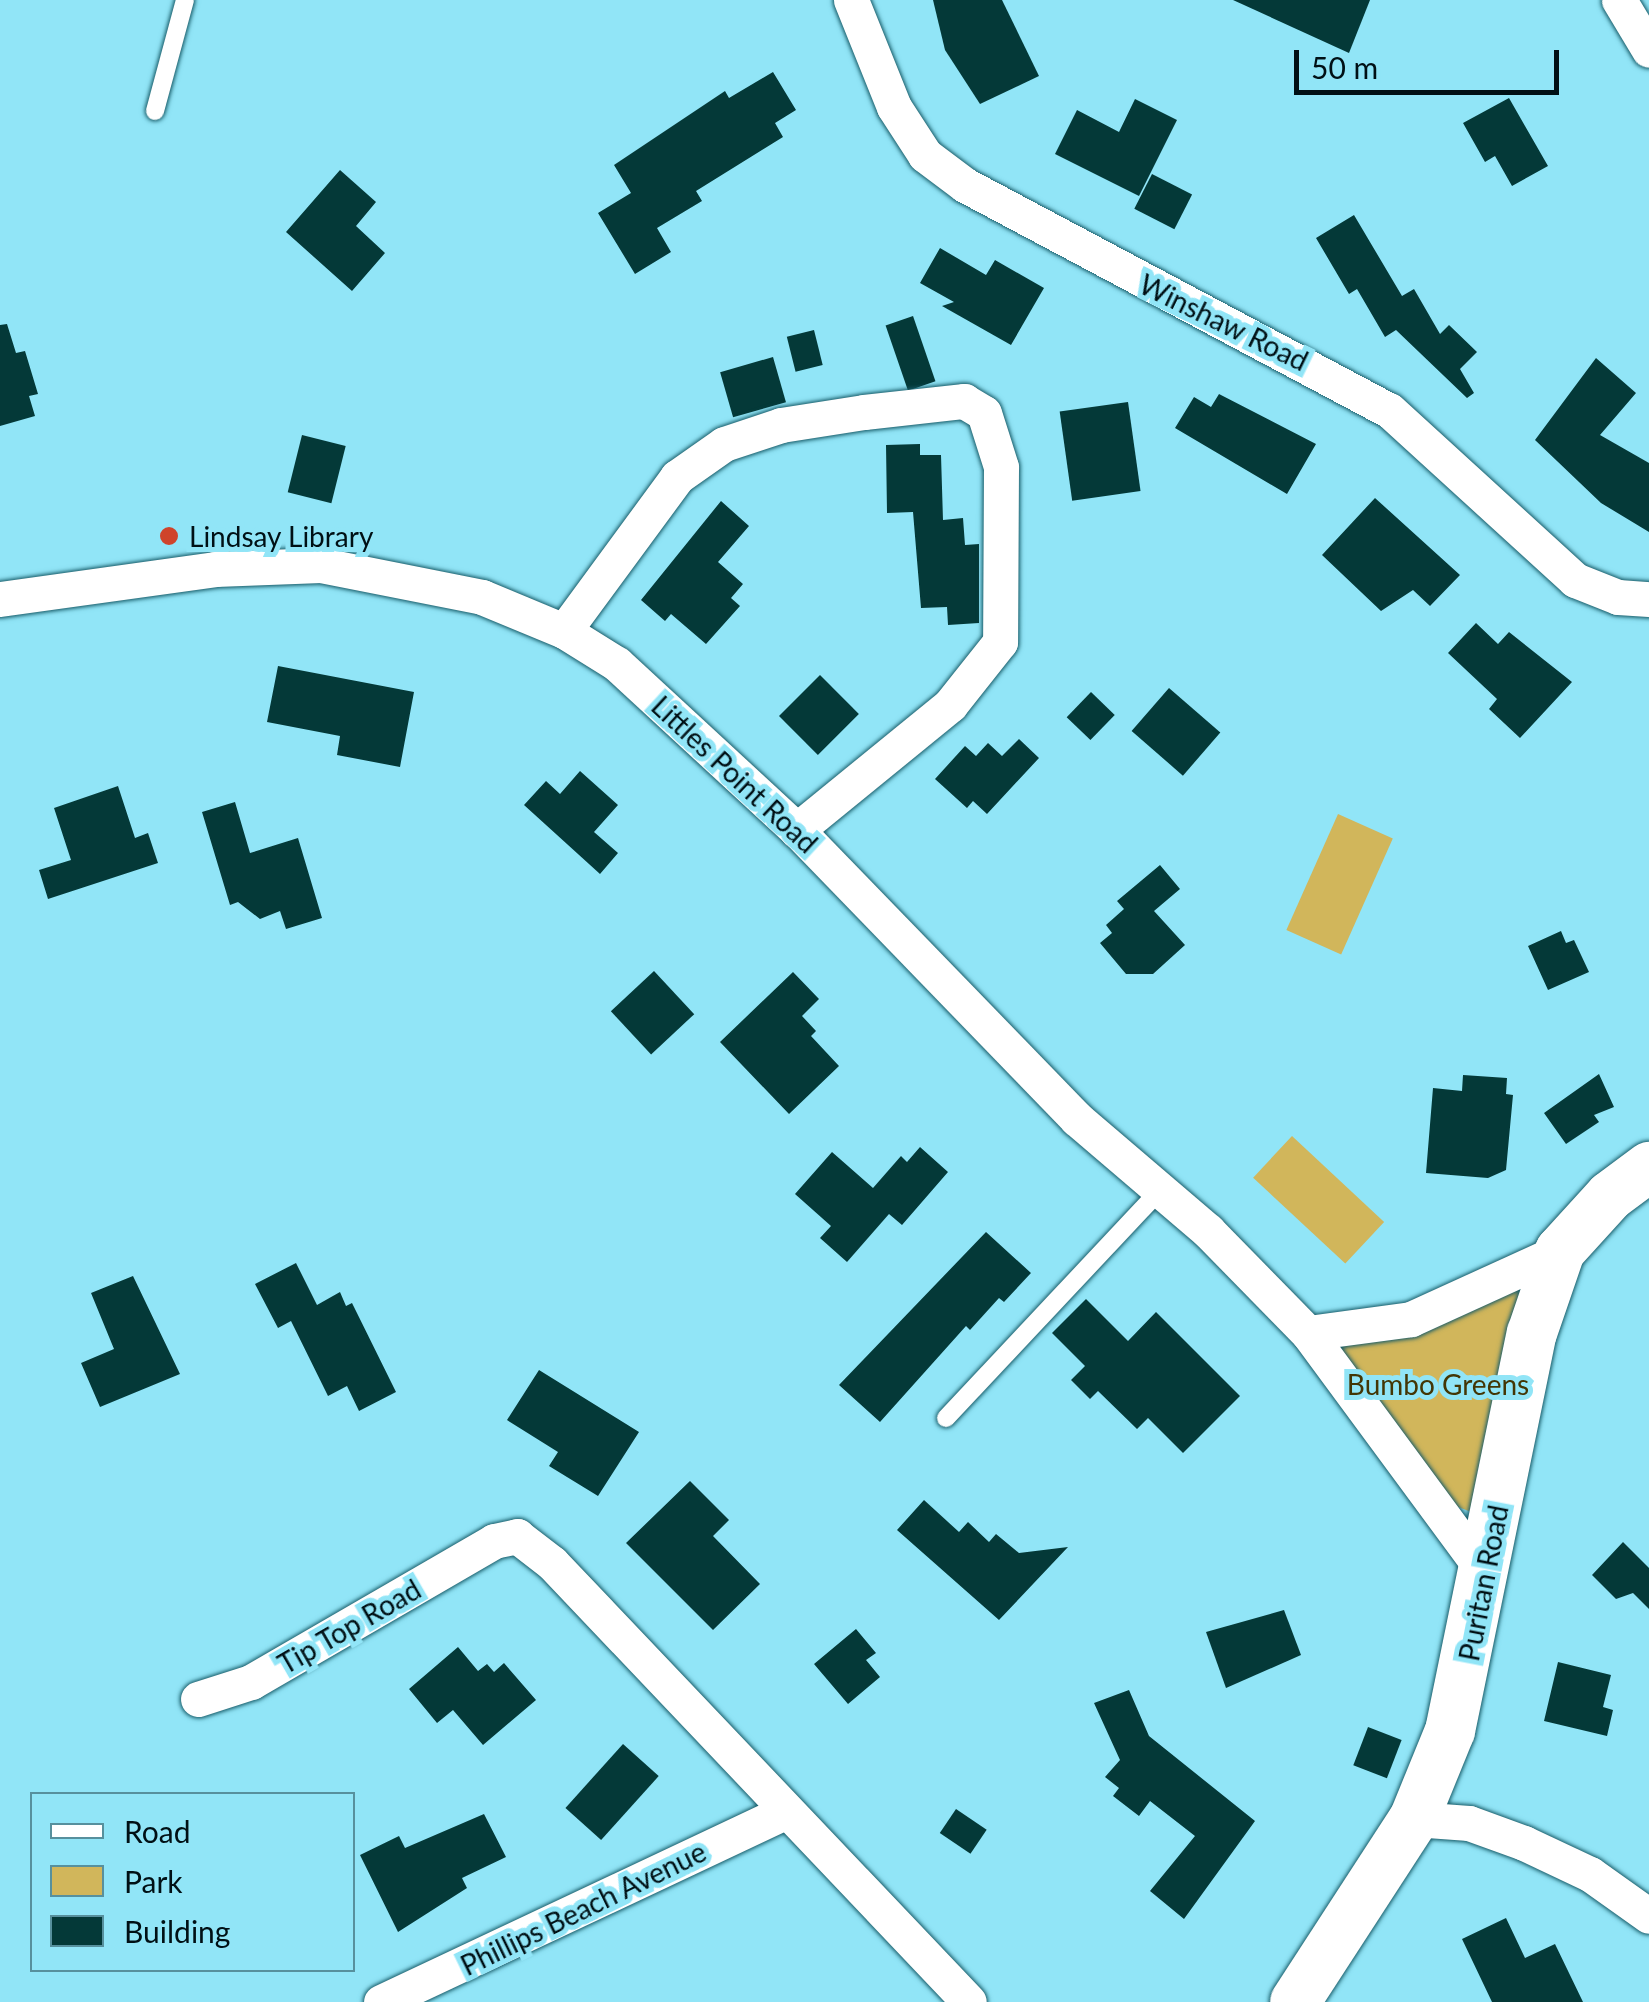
<!DOCTYPE html>
<html>
<head>
<meta charset="utf-8">
<style>
  body { margin:0 }
  #map { position:relative; width:1649px; height:2002px; overflow:hidden; background:#91e5f7; font-family:Lato,sans-serif }
  div>[style] { position:absolute }
  [style*='--x'] { left:calc(var(--x)*1px); top:calc(var(--y)*1px); width:calc(var(--w)*1px); rotate:calc(var(--a)*1deg) }
  .green>* { inset:0; background:#d1b65b; transform-origin:0 0 }
  .building>* { inset:0; background:#043938; transform-origin:0 0 }
  .roads { filter:drop-shadow(0 0 2px #185c69) drop-shadow(0 0 2px #185c69) }
  .lane>* { height:18px; margin:-9px; padding:0 9px; transform-origin:9px; border-radius:9px; background:#fff }
  .street>* { height:35px; margin:-17.5px; padding:0 17.5px; transform-origin:17.5px; border-radius:17.5px; background:#fff }
  .secondary>* { height:50px; margin:-25px; padding:0 25px; transform-origin:25px; border-radius:25px; background:#fff }
  .dots>* { width:28px; height:28px; translate:-50% -50%; box-sizing:border-box; border:5px solid #91e5f7; border-radius:50% }
  span { translate:-50% -50%; white-space:nowrap; text-align:center; line-height:1.15; -webkit-text-stroke:10px #91e5f7; paint-order:stroke }
  .street-label { font-size:28px; color:#001015 }
  .poi-label { font-size:28px; color:#001015 }
  .left { translate:0 -50%; text-align:left }
  .park-label { font-size:28px; color:#433605 }
  .legend { position:absolute; left:30px; top:1792px; width:325px; height:180px; box-sizing:border-box; background:#91e5f7; border:2px solid #57909d; margin:0; padding:12px 18px; list-style:none; font-size:30px; color:#001015 }
  .legend li { display:flex; align-items:center; gap:20px; height:50px }
  .legend b { width:50px; border:2px solid #57909d }
  .scale { position:absolute; left:1294px; top:50px; width:265px; height:45px; box-sizing:border-box; border:5px solid #001015; border-top:0; padding-left:12px; font-size:30px; line-height:35px; white-space:nowrap; color:#001015; -webkit-text-stroke:8px #91e5f7; paint-order:stroke }
</style>
</head>
<body>
<div id="map">
  <div class="green">
    <i style="left:1338px;top:814px;width:60px;height:127px;rotate:24deg"></i>
    <i style="left:1292px;top:1136px;width:126px;height:57px;rotate:43deg"></i>
    <i style="clip-path:polygon(1523px 1288px,1479px 1515px,1440px 1500px,1332px 1347px)"></i>
  </div>
  <div class="building">
    <i style="clip-path:polygon(933px 0,1002px 0,1039px 76px,980px 104px,945px 50px)"></i>
    <i style="clip-path:polygon(1233px 0,1370px 0,1349px 53px)"></i>
    <i style="clip-path:polygon(773px 72px,796px 110px,775px 123px,783px 137px,696px 191px,702px 201px,657px 228px,671px 252px,635px 274px,598px 213px,631px 193px,614px 165px,725px 91px,729px 98px)"></i>
    <i style="clip-path:polygon(1509px 98px,1548px 166px,1512px 186px,1495px 156px,1485px 162px,1463px 123px)"></i>
    <i style="clip-path:polygon(1135px 99px,1177px 120px,1139px 196px,1055px 154px,1077px 110px,1119px 132px)"></i>
    <i style="clip-path:polygon(340px 170px,376px 202px,356px 226px,385px 253px,352px 291px,286px 232px)"></i>
    <i style="left:1152px;top:174px;width:45px;height:39px;rotate:27deg"></i>
    <i style="clip-path:polygon(1354px 215px,1402px 296px,1414px 289px,1440px 334px,1449px 325px,1477px 352px,1460px 369px,1474px 393px,1467px 398px,1396px 330px,1385px 337px,1357px 289px,1349px 294px,1316px 238px)"></i>
    <i style="clip-path:polygon(940px 248px,986px 275px,995px 260px,1044px 288px,1011px 345px,942px 306px,954px 302px,920px 283px)"></i>
    <i style="left:913px;top:316px;width:69px;height:29px;rotate:71deg"></i>
    <i style="clip-path:polygon(7px 324px,16px 353px,25px 351px,38px 394px,29px 396px,35px 416px,0 426px,0 325px)"></i>
    <i style="left:814px;top:330px;width:36px;height:28px;rotate:76deg"></i>
    <i style="left:773px;top:357px;width:47px;height:55px;rotate:74deg"></i>
    <i style="clip-path:polygon(1596px 358px,1636px 393px,1600px 435px,1649px 463px,1649px 532px,1601px 503px,1535px 440px)"></i>
    <i style="clip-path:polygon(1219px 394px,1316px 444px,1287px 494px,1175px 428px,1194px 397px,1211px 407px)"></i>
    <i style="left:1128px;top:402px;width:90px;height:69px;rotate:82deg"></i>
    <i style="left:302px;top:435px;width:45px;height:59px;rotate:14deg"></i>
    <i style="clip-path:polygon(920px 444px,920px 455px,941px 455px,943px 520px,963px 518px,965px 545px,979px 544px,979px 623px,948px 625px,947px 607px,921px 608px,913px 512px,887px 513px,886px 445px)"></i>
    <i style="clip-path:polygon(1375px 498px,1460px 575px,1430px 606px,1413px 590px,1381px 611px,1322px 555px)"></i>
    <i style="clip-path:polygon(721px 501px,749px 526px,718px 562px,743px 584px,731px 598px,740px 606px,706px 644px,671px 614px,665px 621px,641px 600px)"></i>
    <i style="clip-path:polygon(1476px 623px,1498px 644px,1509px 632px,1572px 682px,1520px 738px,1489px 709px,1497px 699px,1448px 653px)"></i>
    <i style="clip-path:polygon(278px 666px,414px 692px,400px 767px,337px 755px,340px 736px,267px 722px)"></i>
    <i style="left:820px;top:675px;width:55px;height:58px;rotate:45deg"></i>
    <i style="left:1169px;top:688px;width:68px;height:57px;rotate:41deg"></i>
    <i style="left:1091px;top:692px;width:33px;height:35px;rotate:44deg"></i>
    <i style="clip-path:polygon(1019px 739px,1039px 758px,987px 814px,973px 801px,967px 808px,935px 779px,965px 746px,976px 756px,988px 743px,1002px 756px)"></i>
    <i style="clip-path:polygon(580px 771px,618px 805px,594px 832px,618px 853px,600px 874px,524px 805px,546px 781px,560px 794px)"></i>
    <i style="clip-path:polygon(118px 786px,135px 838px,148px 833px,158px 863px,48px 899px,39px 870px,71px 860px,54px 808px)"></i>
    <i style="clip-path:polygon(235px 802px,250px 853px,298px 838px,322px 918px,286px 929px,280px 911px,260px 919px,238px 902px,230px 905px,202px 812px)"></i>
    <i style="clip-path:polygon(1160px 865px,1180px 889px,1154px 911px,1185px 945px,1153px 974px,1126px 974px,1100px 943px,1112px 933px,1106px 925px,1124px 909px,1117px 901px)"></i>
    <i style="clip-path:polygon(1561px 931px,1566px 943px,1574px 940px,1589px 972px,1548px 990px,1528px 946px)"></i>
    <i style="left:654px;top:971px;width:59px;height:59px;rotate:47deg"></i>
    <i style="clip-path:polygon(793px 972px,819px 999px,802px 1016px,816px 1031px,811px 1036px,839px 1066px,789px 1114px,720px 1042px)"></i>
    <i style="clip-path:polygon(1599px 1074px,1614px 1107px,1594px 1115px,1599px 1122px,1566px 1144px,1544px 1113px)"></i>
    <i style="clip-path:polygon(1463px 1075px,1507px 1078px,1506px 1094px,1513px 1095px,1506px 1170px,1488px 1178px,1426px 1173px,1433px 1088px,1462px 1091px)"></i>
    <i style="clip-path:polygon(920px 1147px,948px 1172px,902px 1225px,889px 1214px,847px 1262px,820px 1238px,831px 1226px,795px 1194px,832px 1152px,873px 1188px,901px 1156px,907px 1162px)"></i>
    <i style="clip-path:polygon(986px 1232px,1031px 1273px,1004px 1302px,999px 1298px,970px 1330px,966px 1326px,880px 1422px,839px 1385px)"></i>
    <i style="clip-path:polygon(296px 1263px,317px 1305px,340px 1292px,346px 1306px,352px 1303px,396px 1392px,359px 1411px,347px 1386px,328px 1396px,291px 1321px,278px 1328px,255px 1284px)"></i>
    <i style="clip-path:polygon(133px 1276px,180px 1374px,100px 1407px,81px 1363px,114px 1349px,91px 1293px)"></i>
    <i style="clip-path:polygon(1086px 1299px,1128px 1341px,1156px 1312px,1240px 1396px,1183px 1453px,1148px 1418px,1137px 1429px,1098px 1391px,1090px 1399px,1071px 1380px,1085px 1366px,1052px 1333px)"></i>
    <i style="clip-path:polygon(539px 1370px,639px 1432px,598px 1496px,549px 1466px,558px 1452px,507px 1420px)"></i>
    <i style="clip-path:polygon(690px 1481px,729px 1520px,713px 1536px,760px 1584px,713px 1630px,626px 1543px)"></i>
    <i style="clip-path:polygon(924px 1500px,959px 1532px,968px 1522px,989px 1542px,996px 1534px,1019px 1553px,1068px 1547px,999px 1620px,897px 1530px)"></i>
    <i style="clip-path:polygon(1623px 1542px,1649px 1568px,1649px 1609px,1633px 1593px,1616px 1599px,1592px 1575px)"></i>
    <i style="clip-path:polygon(1284px 1610px,1301px 1655px,1226px 1688px,1206px 1632px)"></i>
    <i style="clip-path:polygon(856px 1629px,876px 1653px,866px 1660px,880px 1677px,848px 1704px,814px 1664px)"></i>
    <i style="clip-path:polygon(458px 1647px,478px 1671px,487px 1664px,494px 1672px,504px 1663px,536px 1700px,483px 1745px,453px 1710px,437px 1723px,409px 1689px)"></i>
    <i style="clip-path:polygon(1558px 1662px,1611px 1675px,1603px 1707px,1613px 1710px,1607px 1736px,1544px 1721px)"></i>
    <i style="clip-path:polygon(1129px 1690px,1149px 1736px,1255px 1821px,1184px 1919px,1150px 1891px,1195px 1836px,1150px 1801px,1139px 1816px,1113px 1796px,1119px 1788px,1105px 1777px,1120px 1760px,1094px 1703px)"></i>
    <i style="left:1368px;top:1727px;width:36px;height:41px;rotate:21deg"></i>
    <i style="left:623px;top:1744px;width:48px;height:86px;rotate:42deg"></i>
    <i style="left:956px;top:1809px;width:37px;height:29px;rotate:34deg"></i>
    <i style="clip-path:polygon(484px 1814px,506px 1857px,462px 1878px,467px 1888px,398px 1932px,360px 1855px,399px 1836px,405px 1848px)"></i>
    <i style="clip-path:polygon(1506px 1918px,1525px 1958px,1555px 1944px,1583px 2002px,1492px 2002px,1462px 1939px)"></i>
  </div>
  <div class="roads">
    <div class="lane">
      <i style="--x:155;--y:111;--w:115;--a:-74.9"></i>
      <i style="--x:946;--y:1418;--w:313;--a:-46.8"></i>
    </div>
    <div class="street">
      <i style="--x:851;--y:0;--w:115;--a:68.1"></i>
      <i style="--x:894;--y:107;--w:57;--a:57.1"></i>
      <i style="--x:925;--y:155;--w:50;--a:36.9"></i>
      <i style="--x:965;--y:185;--w:480;--a:28"></i>
      <i style="--x:1389;--y:410;--w:252;--a:42.4"></i>
      <i style="--x:1575;--y:580;--w:46;--a:21.6"></i>
      <i style="--x:1618;--y:597;--w:31;--a:4"></i>
      <i style="--x:1619;--y:0;--w:58;--a:59"></i>
      <i style="--x:0;--y:599;--w:217;--a:-7.9"></i>
      <i style="--x:215;--y:569;--w:106;--a:-2.2"></i>
      <i style="--x:321;--y:565;--w:164;--a:11.2"></i>
      <i style="--x:482;--y:597;--w:89;--a:22.5"></i>
      <i style="--x:564;--y:631;--w:62;--a:31.9"></i>
      <i style="--x:617;--y:664;--w:245;--a:42.7"></i>
      <i style="--x:797;--y:830;--w:402;--a:45.9"></i>
      <i style="--x:1077;--y:1119;--w:172;--a:40.5"></i>
      <i style="--x:1208;--y:1231;--w:143;--a:45.6"></i>
      <i style="--x:1308;--y:1333;--w:297;--a:53.6"></i>
      <i style="--x:564;--y:631;--w:191;--a:-53.7"></i>
      <i style="--x:677;--y:477;--w:57;--a:-35.1"></i>
      <i style="--x:724;--y:444;--w:60;--a:-18.4"></i>
      <i style="--x:781;--y:425;--w:84;--a:-8.9"></i>
      <i style="--x:864;--y:412;--w:101;--a:-6.3"></i>
      <i style="--x:964;--y:401;--w:23;--a:31"></i>
      <i style="--x:984;--y:413;--w:57;--a:72.5"></i>
      <i style="--x:1001;--y:467;--w:175;--a:90.3"></i>
      <i style="--x:1000;--y:642;--w:80;--a:128.4"></i>
      <i style="--x:950;--y:705;--w:198;--a:140.8"></i>
      <i style="--x:1308;--y:1333;--w:104;--a:-7.7"></i>
      <i style="--x:1411;--y:1319;--w:164;--a:-24.5"></i>
      <i style="--x:198;--y:1699;--w:56;--a:-17.8"></i>
      <i style="--x:251;--y:1682;--w:281;--a:-30.1"></i>
      <i style="--x:494;--y:1541;--w:24;--a:-12"></i>
      <i style="--x:517;--y:1536;--w:44;--a:37.6"></i>
      <i style="--x:552;--y:1563;--w:605;--a:46.47"></i>
      <i style="--x:1414;--y:1819;--w:55;--a:4.2"></i>
      <i style="--x:1469;--y:1823;--w:59;--a:20"></i>
      <i style="--x:1524;--y:1843;--w:73;--a:25.2"></i>
      <i style="--x:1590;--y:1874;--w:72;--a:35.4"></i>
      <i style="--x:381;--y:2002;--w:444;--a:-25.2"></i>
    </div>
    <div class="secondary">
      <i style="--x:1295;--y:2002;--w:218;--a:-57"></i>
      <i style="--x:1414;--y:1819;--w:95;--a:-67.8"></i>
      <i style="--x:1450;--y:1731;--w:406;--a:-78.4"></i>
      <i style="--x:1532;--y:1333;--w:87;--a:-71.1"></i>
      <i style="--x:1560;--y:1251;--w:74;--a:-47.7"></i>
      <i style="--x:1610;--y:1196;--w:49;--a:-36.6"></i>
    </div>
  </div>
  <div class="dots">
    <i style="left:169px;top:536px;background:#cf442b"></i>
  </div>
  <div class="street-label">
    <span style="left:1224px;top:322px;rotate:26deg">Winshaw Road</span>
    <span style="left:735px;top:774px;rotate:43deg">Littles Point Road</span>
    <span style="left:1483px;top:1583px;rotate:-79deg">Puritan Road</span>
    <span style="left:349px;top:1626px;rotate:-30deg">Tip Top Road</span>
    <span style="left:583px;top:1908px;rotate:-26deg">Phillips Beach Avenue</span>
  </div>
  <div class="poi-label">
    <span class="left" style="left:189px;top:536px">Lindsay Library</span>
  </div>
  <div class="park-label">
    <span style="left:1438px;top:1384px">Bumbo Greens</span>
  </div>
  <ul class="legend">
  <li><b style="height:12px;background:#fff"></b>Road</li>
  <li><b style="height:28px;background:#d1b65b"></b>Park</li>
  <li><b style="height:28px;background:#043938"></b>Building</li>
  </ul>
  <div class="scale">50 m</div>
</div>
</body>
</html>
